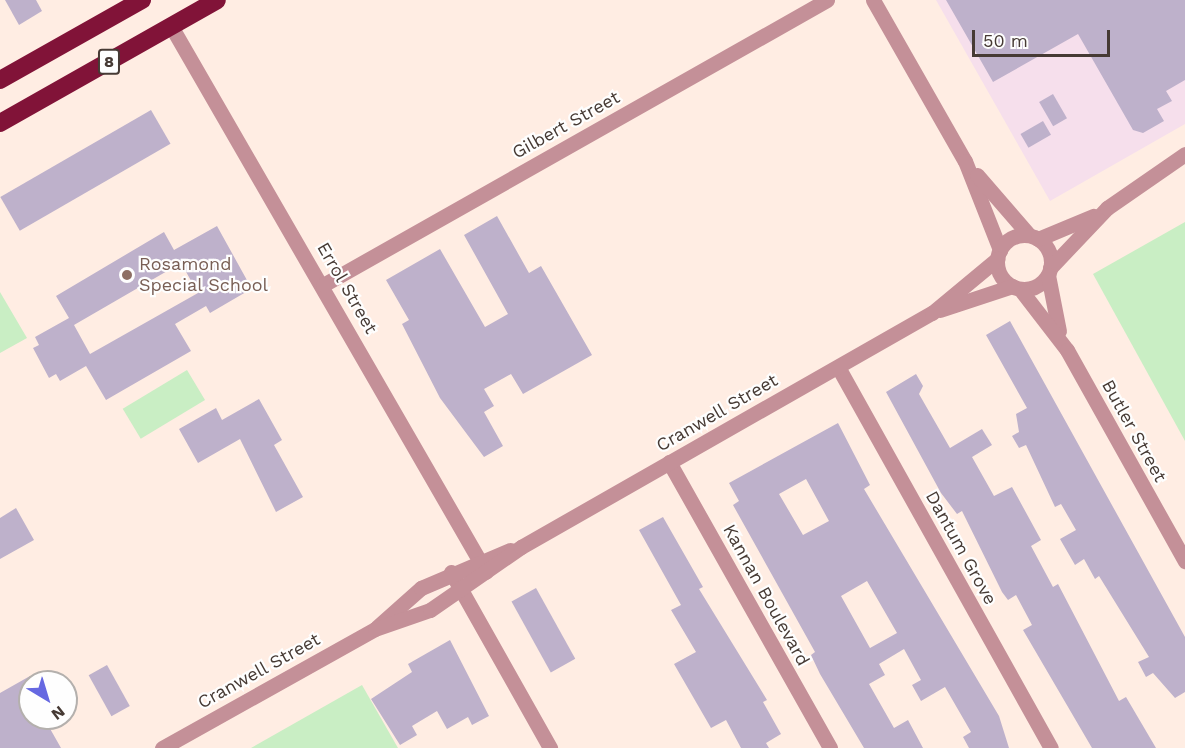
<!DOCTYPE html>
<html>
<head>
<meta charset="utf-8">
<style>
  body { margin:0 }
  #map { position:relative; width:1185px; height:748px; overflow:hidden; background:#ffede3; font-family:"Work Sans",sans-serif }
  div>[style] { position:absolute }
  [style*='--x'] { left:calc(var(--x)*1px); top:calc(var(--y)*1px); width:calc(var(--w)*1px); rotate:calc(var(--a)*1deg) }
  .commercial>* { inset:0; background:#f6dfec }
  .green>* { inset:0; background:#c9eec4; transform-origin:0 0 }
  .building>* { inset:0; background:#beb1cb; transform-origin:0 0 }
  .minor>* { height:15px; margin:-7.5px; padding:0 7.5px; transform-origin:7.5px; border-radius:7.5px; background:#c49098 }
  .minor>.ring { margin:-7.5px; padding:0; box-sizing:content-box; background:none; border:15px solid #c49098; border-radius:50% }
  .highway>* { height:18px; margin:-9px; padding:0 9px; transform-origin:9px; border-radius:9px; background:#811338 }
  .dots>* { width:16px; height:16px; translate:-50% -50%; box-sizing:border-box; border:3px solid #fefefe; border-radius:50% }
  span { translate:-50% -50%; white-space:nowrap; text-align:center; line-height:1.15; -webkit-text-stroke:4.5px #fefefe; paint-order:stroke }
  .shield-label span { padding:2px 4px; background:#fefefe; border:2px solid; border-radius:4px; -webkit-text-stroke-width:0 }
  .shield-label { font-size:16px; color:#463a34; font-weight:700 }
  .street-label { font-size:18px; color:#463a34 }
  .education-label { font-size:18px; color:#785e54 }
  .left { translate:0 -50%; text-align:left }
  .north { position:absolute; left:18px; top:670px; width:60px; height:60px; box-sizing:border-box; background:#fefefe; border:2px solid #b4b0ad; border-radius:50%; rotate:142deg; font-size:16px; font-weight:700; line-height:24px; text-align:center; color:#463a34 }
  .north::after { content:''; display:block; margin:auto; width:21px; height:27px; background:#6668e1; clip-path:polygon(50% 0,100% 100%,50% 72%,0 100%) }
  .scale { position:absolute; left:972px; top:30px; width:138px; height:27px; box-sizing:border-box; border:3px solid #463a34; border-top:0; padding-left:8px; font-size:18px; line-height:21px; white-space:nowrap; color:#463a34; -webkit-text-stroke:4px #fefefe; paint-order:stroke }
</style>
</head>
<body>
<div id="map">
  <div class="commercial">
    <i style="clip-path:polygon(936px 0,1185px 0,1185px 124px,1050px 201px)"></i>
  </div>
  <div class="green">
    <i style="clip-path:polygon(1185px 222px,1185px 441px,1093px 274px)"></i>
    <i style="clip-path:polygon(0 292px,27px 338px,0 353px)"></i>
    <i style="left:187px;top:370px;width:35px;height:75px;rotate:59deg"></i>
    <i style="clip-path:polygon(362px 685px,398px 748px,251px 748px)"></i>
  </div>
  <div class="building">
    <i style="clip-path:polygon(5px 0,36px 0,42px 11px,19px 25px)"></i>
    <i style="clip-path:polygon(946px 0,1185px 0,1185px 80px,1166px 91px,1172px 101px,1157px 109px,1164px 121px,1143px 133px,1133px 130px,1078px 34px,993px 82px)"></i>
    <i style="left:1053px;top:94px;width:28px;height:16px;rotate:60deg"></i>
    <i style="left:151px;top:110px;width:39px;height:174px;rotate:60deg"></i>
    <i style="left:1043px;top:121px;width:16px;height:26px;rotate:60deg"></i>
    <i style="clip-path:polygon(497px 216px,529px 273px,541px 266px,592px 355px,523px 394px,511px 374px,484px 389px,494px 406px,484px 412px,503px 446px,484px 457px,440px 398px,402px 324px,409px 320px,386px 280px,440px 249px,485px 327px,508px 314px,464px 235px)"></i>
    <i style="clip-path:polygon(evenodd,217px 226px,248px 282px,243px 285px,246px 292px,210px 313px,206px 306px,175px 324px,191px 351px,106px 400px,86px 366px,60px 381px,56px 374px,49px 378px,33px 348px,39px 345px,35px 337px,69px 318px,56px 296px,164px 232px,174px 250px,217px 226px,181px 263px,198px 293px,90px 354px,74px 325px,181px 263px)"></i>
    <i style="clip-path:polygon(1010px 321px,1185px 637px,1185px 692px,1175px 698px,1153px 673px,1146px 677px,1138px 662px,1149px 657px,1099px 576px,1095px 579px,1084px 559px,1075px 565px,1060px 539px,1076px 530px,1061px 504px,1055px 507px,1026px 445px,1019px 448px,1012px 436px,1019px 432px,1016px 414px,1027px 408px,986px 335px)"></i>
    <i style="clip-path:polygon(916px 374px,923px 386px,919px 394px,950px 448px,982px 429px,992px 445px,972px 457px,994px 496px,1012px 487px,1041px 540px,1031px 546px,1053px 587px,1058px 584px,1119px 701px,1126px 697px,1156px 748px,1092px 748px,1023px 630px,1032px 625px,1016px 595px,1008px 600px,1002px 592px,962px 511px,957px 514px,941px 493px,886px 392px)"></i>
    <i style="clip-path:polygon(259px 399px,282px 440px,274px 445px,303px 497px,276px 512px,240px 439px,198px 463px,179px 429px,216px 408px,222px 420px)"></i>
    <i style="clip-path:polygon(evenodd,838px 423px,870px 485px,864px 489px,999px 716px,1009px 748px,969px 748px,963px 737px,971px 732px,945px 687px,921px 701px,912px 685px,921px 680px,904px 649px,879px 664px,885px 675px,869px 684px,894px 728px,908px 720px,923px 748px,864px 748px,820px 674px,811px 655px,815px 652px,733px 505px,739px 501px,729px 483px,838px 423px,806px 479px,829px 521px,803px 535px,779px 494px,806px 479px,838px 423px,867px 581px,897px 633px,870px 648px,841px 596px,867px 581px)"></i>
    <i style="clip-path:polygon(16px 508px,34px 540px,0 559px,0 518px)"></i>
    <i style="clip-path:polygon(663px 517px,703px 587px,699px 589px,767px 700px,763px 702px,781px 734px,766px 743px,769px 748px,741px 748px,726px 720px,711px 728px,674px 664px,696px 652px,671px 610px,681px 605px,639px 530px)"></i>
    <i style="left:536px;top:588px;width:81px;height:28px;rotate:61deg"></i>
    <i style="clip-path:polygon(450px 640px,489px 716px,472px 725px,468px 717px,447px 729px,437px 711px,412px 726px,417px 735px,400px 745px,371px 699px,412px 672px,408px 664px)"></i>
    <i style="left:107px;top:665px;width:47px;height:21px;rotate:61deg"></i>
    <i style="clip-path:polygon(30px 676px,30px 718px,44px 718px,61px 748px,0 748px,0 693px)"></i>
  </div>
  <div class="minor">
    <i style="--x:873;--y:0;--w:185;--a:60.3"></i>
    <i style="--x:965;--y:161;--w:96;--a:68.5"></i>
    <i style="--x:171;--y:26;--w:630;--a:60.02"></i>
    <i style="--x:977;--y:175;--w:79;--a:49.1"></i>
    <i class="ring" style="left:997px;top:235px;width:39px;height:39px"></i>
    <i style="--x:1038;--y:239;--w:60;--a:-22.7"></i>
    <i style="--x:1050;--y:268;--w:83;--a:-46.5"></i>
    <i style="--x:1107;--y:208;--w:95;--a:-34.7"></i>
    <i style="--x:1048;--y:275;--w:57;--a:78.9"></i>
    <i style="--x:323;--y:285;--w:579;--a:-29.49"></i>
    <i style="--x:1020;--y:289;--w:77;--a:52.4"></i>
    <i style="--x:1067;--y:350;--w:242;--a:60.8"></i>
    <i style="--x:940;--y:310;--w:76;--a:-18.4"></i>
    <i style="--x:838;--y:367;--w:436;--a:60.8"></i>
    <i style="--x:669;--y:462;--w:328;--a:60.6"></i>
    <i style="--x:451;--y:572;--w:202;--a:60.6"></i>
    <i style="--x:377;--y:627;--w:59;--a:-41.6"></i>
    <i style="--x:421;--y:588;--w:97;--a:-23.1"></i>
    <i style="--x:162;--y:748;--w:244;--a:-29.2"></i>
    <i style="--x:375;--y:629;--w:58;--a:-19.1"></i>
    <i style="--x:430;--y:610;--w:111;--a:-34.7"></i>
    <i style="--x:521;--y:547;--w:473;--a:-29.7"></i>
    <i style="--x:932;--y:313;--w:85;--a:-39.7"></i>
  </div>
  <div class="highway">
    <i style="--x:0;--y:80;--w:163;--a:-29.4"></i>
    <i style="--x:0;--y:123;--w:249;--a:-29.5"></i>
  </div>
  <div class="dots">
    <i style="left:127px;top:275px;background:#8d6e63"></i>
  </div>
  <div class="shield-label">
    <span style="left:109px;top:62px">8</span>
  </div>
  <div class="street-label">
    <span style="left:566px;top:125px;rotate:-29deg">Gilbert Street</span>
    <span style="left:347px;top:288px;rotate:60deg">Errol Street</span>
    <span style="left:717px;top:413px;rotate:-30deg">Cranwell Street</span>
    <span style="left:1134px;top:431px;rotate:61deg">Butler Street</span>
    <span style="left:961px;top:548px;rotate:61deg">Dantum Grove</span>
    <span style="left:766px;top:595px;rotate:61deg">Kannan Boulevard</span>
    <span style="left:259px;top:671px;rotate:-29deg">Cranwell Street</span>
  </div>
  <div class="education-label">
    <span class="left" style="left:139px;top:275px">Rosamond<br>Special School</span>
  </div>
  <div class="north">N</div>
  <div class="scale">50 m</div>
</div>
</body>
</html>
